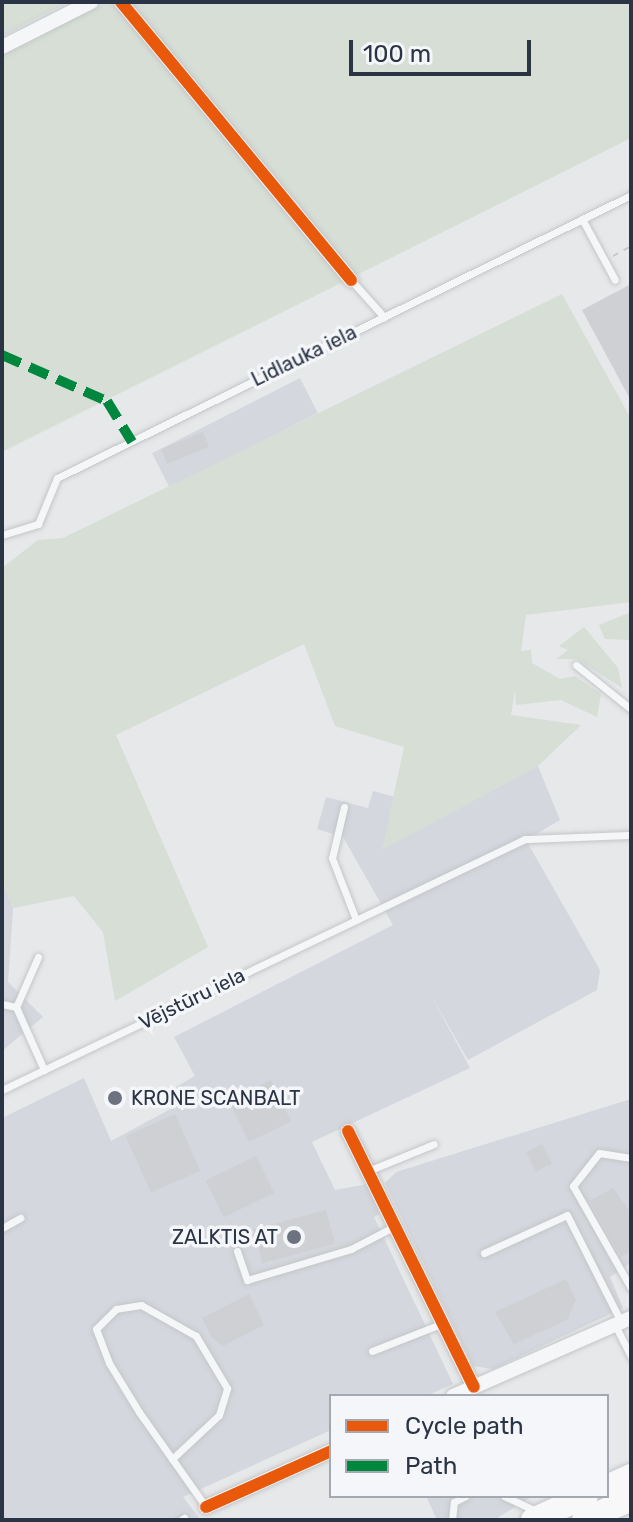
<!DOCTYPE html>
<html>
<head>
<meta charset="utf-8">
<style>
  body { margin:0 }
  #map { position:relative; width:633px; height:1522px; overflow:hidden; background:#e6e8ea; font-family:Rubik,sans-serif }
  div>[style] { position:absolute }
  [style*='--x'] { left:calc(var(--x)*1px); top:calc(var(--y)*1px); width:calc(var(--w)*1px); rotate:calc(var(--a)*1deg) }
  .built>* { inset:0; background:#d4d7dd; transform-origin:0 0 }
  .green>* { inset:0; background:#d6ded6 }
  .building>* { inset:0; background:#ced0d3; transform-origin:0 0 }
  .path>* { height:2px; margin-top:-1px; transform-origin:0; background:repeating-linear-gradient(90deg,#c5c6ca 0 6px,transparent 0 12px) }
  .roads { filter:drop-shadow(0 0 2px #c4c6c8) drop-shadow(0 0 2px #c4c6c8) }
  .service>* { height:7px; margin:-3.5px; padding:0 3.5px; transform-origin:3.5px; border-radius:3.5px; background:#f5f6f7 }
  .minor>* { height:14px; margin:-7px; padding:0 7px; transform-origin:7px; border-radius:7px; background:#f5f6f7 }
  .trunk>* { height:24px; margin:-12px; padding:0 12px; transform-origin:12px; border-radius:12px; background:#f8f8f8 }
  .quiet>* { height:10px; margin-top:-5px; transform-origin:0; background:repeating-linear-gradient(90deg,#00873e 0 20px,transparent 0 30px) }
  .cycleway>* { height:12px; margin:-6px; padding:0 6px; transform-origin:6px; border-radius:6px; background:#e8590c }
  .dots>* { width:22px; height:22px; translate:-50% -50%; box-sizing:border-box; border:4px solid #f4f6f9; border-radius:50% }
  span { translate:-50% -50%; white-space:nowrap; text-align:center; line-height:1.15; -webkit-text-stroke:7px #f4f6f9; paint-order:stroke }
  .street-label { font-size:20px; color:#2b3445 }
  .poi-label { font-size:20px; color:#2b3445 }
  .left { translate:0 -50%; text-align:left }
  .right { translate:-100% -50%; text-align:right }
  .frame { position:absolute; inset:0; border:4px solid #2b3445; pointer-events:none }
  .legend { position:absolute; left:329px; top:1394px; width:280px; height:104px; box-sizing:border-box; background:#f4f6f9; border:2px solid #a4a8b1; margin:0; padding:10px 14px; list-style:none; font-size:24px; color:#2b3445 }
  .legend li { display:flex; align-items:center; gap:16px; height:40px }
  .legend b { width:40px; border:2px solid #a4a8b1 }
  .scale { position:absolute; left:349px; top:40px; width:182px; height:36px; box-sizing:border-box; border:4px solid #2b3445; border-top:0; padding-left:10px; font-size:24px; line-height:28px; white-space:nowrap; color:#2b3445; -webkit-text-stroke:6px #f4f6f9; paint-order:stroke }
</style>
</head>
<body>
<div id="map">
  <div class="built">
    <i style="left:300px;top:378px;width:39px;height:166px;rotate:63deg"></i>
    <i style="clip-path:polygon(538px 766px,560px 820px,526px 840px,600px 970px,597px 990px,468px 1060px,432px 997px,470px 1068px,312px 1142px,335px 1190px,368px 1184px,380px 1214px,374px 1217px,453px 1384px,426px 1396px,331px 1396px,331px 1430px,183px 1497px,201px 1520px,2px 1520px,2px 1118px,84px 1078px,111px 1141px,178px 1105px,171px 1090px,195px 1076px,174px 1037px,393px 925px,343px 837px,317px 829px,326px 797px,368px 808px,373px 791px,402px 799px,418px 830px)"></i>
    <i style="clip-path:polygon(2px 882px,13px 908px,8px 982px,43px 1017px,2px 1051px)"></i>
    <i style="clip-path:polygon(631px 1099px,631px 1263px,610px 1277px,623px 1308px,493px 1369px,473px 1366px,385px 1183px,396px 1172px)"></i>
    <i style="clip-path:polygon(426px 1496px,531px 1496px,531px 1497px,494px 1520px,437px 1520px)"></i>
  </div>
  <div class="green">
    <i style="clip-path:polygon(2px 2px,69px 2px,2px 36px)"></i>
    <i style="clip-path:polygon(106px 2px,631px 2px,631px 138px,2px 452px,2px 54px)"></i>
    <i style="clip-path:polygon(562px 294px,631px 419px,631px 602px,526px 615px,521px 651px,531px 650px,532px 663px,560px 679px,575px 676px,601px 694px,597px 717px,561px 700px,516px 705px,515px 690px,511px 715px,581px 725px,538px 766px,382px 850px,404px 747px,335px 726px,304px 644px,116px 735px,208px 947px,115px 1001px,103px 932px,74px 896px,13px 908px,2px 882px,2px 568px,38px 540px,63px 538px)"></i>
    <i style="clip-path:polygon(631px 612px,631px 640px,605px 639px,599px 625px)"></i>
    <i style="clip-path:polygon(584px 627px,618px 668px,622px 688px,577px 659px,556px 659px,568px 650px,559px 646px)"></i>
  </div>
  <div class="building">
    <i style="clip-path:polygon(631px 284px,631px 401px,582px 310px)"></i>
    <i style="left:203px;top:432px;width:16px;height:45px;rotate:68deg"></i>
    <i style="left:271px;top:1080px;width:46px;height:47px;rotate:64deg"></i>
    <i style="left:175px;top:1114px;width:62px;height:54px;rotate:66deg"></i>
    <i style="left:542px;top:1144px;width:22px;height:18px;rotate:63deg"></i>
    <i style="left:256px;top:1156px;width:41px;height:56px;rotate:64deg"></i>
    <i style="clip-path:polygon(613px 1188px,631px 1213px,631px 1251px,621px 1257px,590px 1201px)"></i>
    <i style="left:326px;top:1210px;width:35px;height:75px;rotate:75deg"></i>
    <i style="clip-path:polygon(566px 1279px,576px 1300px,567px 1320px,514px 1344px,495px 1312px)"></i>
    <i style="clip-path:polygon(249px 1294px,264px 1325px,223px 1346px,212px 1338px,202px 1318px)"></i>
  </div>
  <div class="path">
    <i style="--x:613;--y:256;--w:21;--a:-29"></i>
  </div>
  <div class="roads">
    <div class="service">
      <i style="--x:582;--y:219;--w:69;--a:61.6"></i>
      <i style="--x:351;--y:280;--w:50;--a:48.3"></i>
      <i style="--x:2;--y:535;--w:38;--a:-17"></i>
      <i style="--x:38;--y:524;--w:50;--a:-67.6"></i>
      <i style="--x:57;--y:478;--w:640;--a:-26.24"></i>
      <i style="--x:576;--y:665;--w:70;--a:38.7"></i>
      <i style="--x:344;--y:807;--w:52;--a:103.2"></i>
      <i style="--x:332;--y:858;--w:66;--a:68.8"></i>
      <i style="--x:38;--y:957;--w:55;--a:113.7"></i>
      <i style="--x:16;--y:1007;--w:69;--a:66"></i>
      <i style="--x:2;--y:1004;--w:14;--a:12"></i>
      <i style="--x:2;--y:1090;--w:580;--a:-25.64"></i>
      <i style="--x:525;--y:839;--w:106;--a:-2.2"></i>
      <i style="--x:631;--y:1158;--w:32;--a:-171"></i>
      <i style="--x:599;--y:1153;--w:42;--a:128.2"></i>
      <i style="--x:573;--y:1186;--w:117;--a:60.4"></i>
      <i style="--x:368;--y:1171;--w:71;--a:-22.2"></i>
      <i style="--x:2;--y:1228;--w:21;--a:-29"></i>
      <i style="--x:237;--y:1251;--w:31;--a:71"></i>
      <i style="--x:247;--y:1280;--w:109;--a:-16.6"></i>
      <i style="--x:351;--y:1249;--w:50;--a:-27.6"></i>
      <i style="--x:484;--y:1253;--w:91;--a:-24.6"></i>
      <i style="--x:567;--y:1215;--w:120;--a:63.2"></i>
      <i style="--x:615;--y:1325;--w:36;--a:63"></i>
      <i style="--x:372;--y:1351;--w:76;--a:-21.5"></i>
      <i style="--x:172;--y:1459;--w:64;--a:-43.1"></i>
      <i style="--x:219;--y:1415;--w:28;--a:-73"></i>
      <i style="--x:227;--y:1388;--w:61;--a:-120.8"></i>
      <i style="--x:196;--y:1336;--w:63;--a:-150.6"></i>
      <i style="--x:141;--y:1305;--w:25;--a:171"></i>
      <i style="--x:116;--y:1309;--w:28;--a:135"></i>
      <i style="--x:96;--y:1329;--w:36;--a:69"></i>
      <i style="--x:109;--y:1363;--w:57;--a:58.5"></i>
      <i style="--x:139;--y:1412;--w:116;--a:54.8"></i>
      <i style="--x:504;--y:1496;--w:38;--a:25"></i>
      <i style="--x:181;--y:1520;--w:4;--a:-34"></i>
      <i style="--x:452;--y:1520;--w:18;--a:-84"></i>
      <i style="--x:454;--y:1502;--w:13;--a:-27"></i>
    </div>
    <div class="minor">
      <i style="--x:121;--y:2;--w:361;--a:50.4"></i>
      <i style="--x:2;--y:47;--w:100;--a:-26.8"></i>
      <i style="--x:348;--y:1131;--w:285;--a:63.8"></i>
      <i style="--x:453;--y:1396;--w:194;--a:-23.7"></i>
      <i style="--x:206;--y:1507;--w:137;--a:-24.1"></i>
    </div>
    <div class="trunk">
      <i style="--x:607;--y:1487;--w:26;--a:-25"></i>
      <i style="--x:533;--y:1520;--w:58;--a:-24.4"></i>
      <i style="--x:584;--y:1520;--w:51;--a:-24.1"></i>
    </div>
  </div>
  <div class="quiet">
    <i style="--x:2;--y:355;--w:115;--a:23.7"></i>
    <i style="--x:107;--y:401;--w:48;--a:58.6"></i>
  </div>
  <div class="cycleway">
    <i style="--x:121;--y:2;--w:361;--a:50.4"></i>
    <i style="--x:348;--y:1131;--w:285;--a:63.8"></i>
    <i style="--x:206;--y:1507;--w:137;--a:-24.1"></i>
  </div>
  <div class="dots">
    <i style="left:115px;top:1098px;background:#6c737f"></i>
    <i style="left:294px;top:1237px;background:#6c737f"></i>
  </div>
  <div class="street-label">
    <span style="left:304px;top:356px;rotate:-26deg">Lidlauka iela</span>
    <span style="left:192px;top:999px;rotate:-26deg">Vējstūru iela</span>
  </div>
  <div class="poi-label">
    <span class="left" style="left:131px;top:1098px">KRONE SCANBALT</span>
    <span class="right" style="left:278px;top:1237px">ZALKTIS AT</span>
  </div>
  <div class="frame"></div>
  <ul class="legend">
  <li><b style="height:10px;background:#e8590c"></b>Cycle path</li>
  <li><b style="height:10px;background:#00873e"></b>Path</li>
  </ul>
  <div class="scale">100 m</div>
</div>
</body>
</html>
